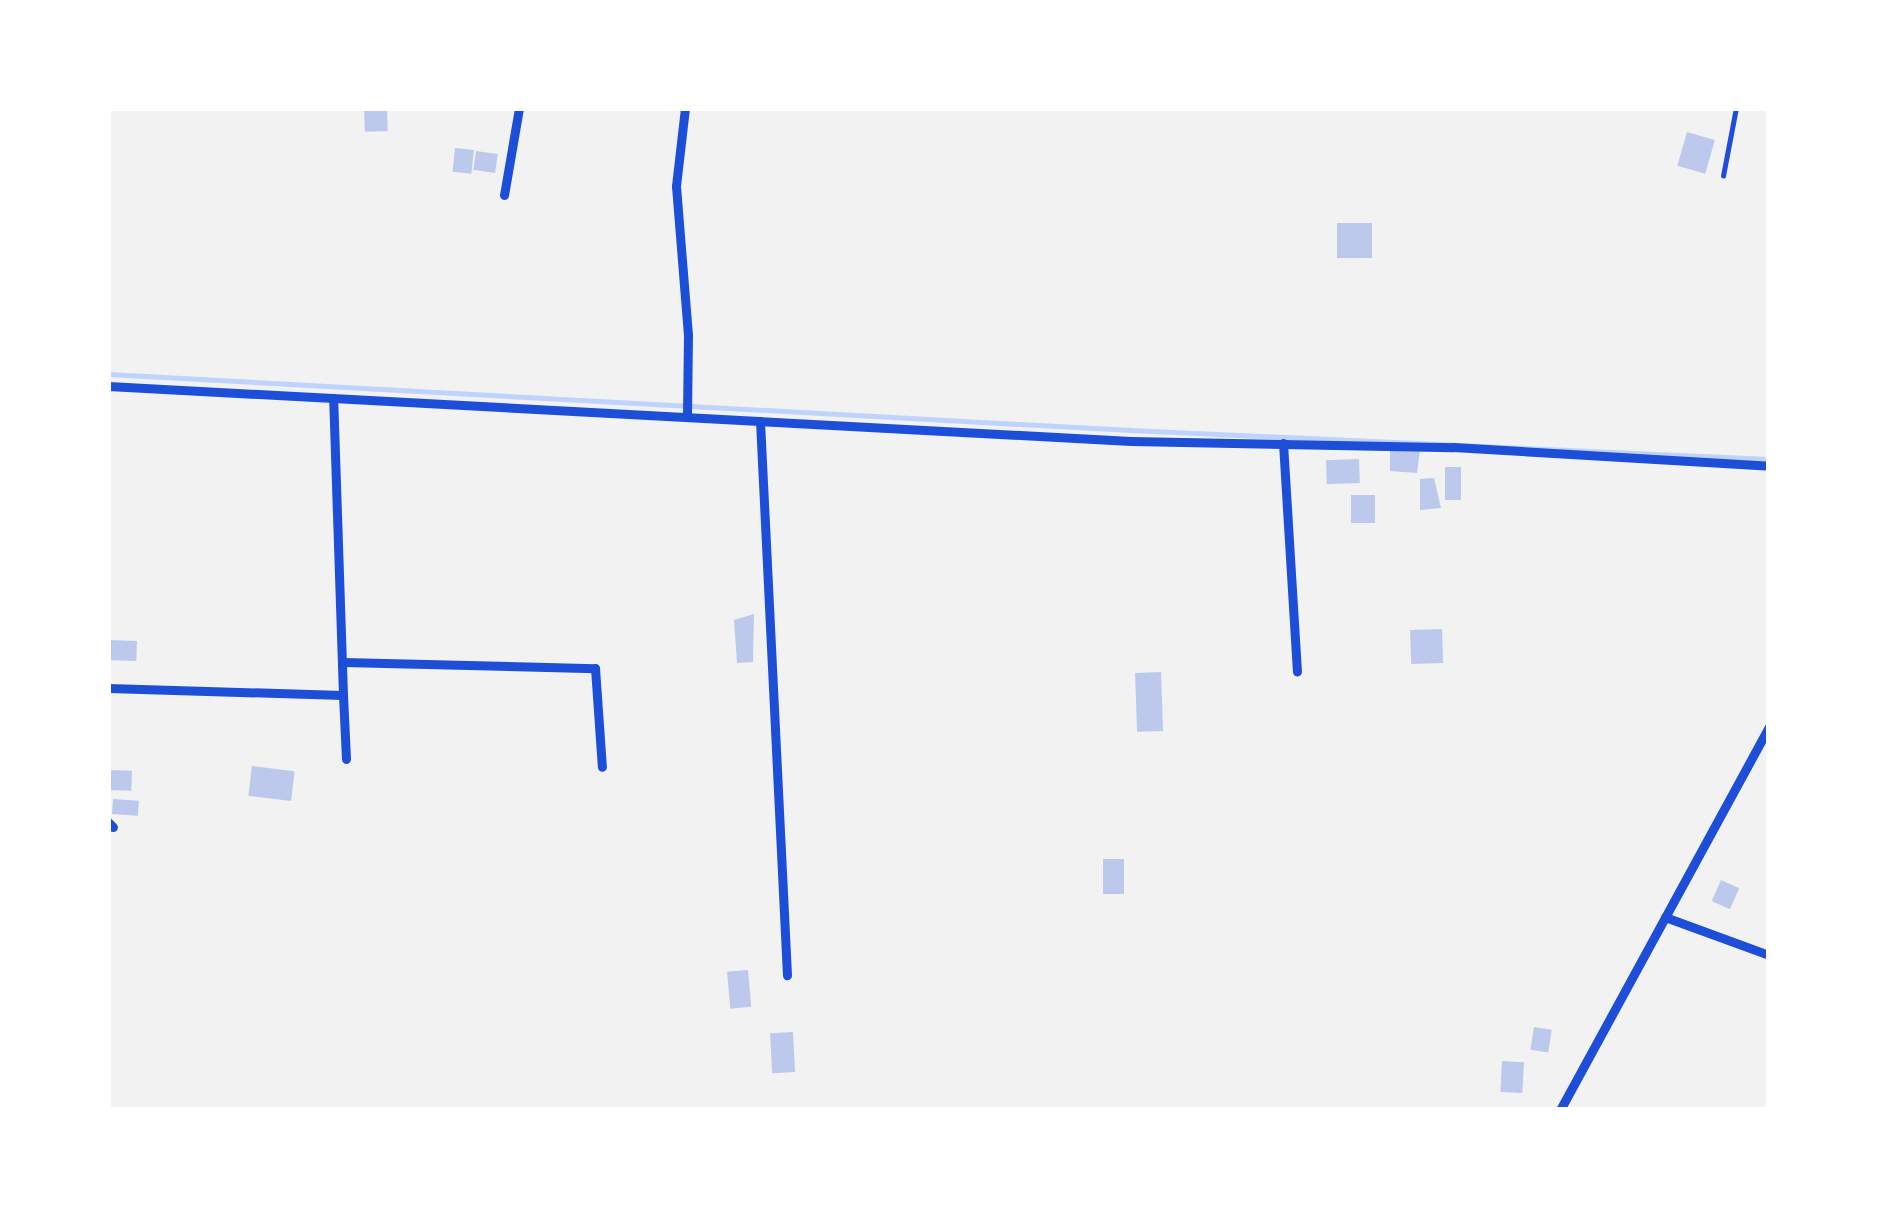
<!DOCTYPE html>
<html>
<head>
<meta charset="utf-8">
<style>
  body { margin:0 }
  #map { position:relative; width:1877px; height:1218px; overflow:hidden; background:#f2f2f2; font-family:Arial,sans-serif }
  div>[style] { position:absolute }
  [style*='--x'] { left:calc(var(--x)*1px); top:calc(var(--y)*1px); width:calc(var(--w)*1px); rotate:calc(var(--a)*1deg) }
  .stream>* { height:4.5px; margin:-2.25px; padding:0 2.25px; transform-origin:2.25px; border-radius:2.25px; background:#bfd3fe }
  .building>* { inset:0; background:#bdc9ec; transform-origin:0 0 }
  .service>* { height:4.5px; margin:-2.25px; padding:0 2.25px; transform-origin:2.25px; border-radius:2.25px; background:#1d4ed8 }
  .minor>* { height:9px; margin:-4.5px; padding:0 4.5px; transform-origin:4.5px; border-radius:4.5px; background:#1d4ed8 }
  span { translate:-50% -50%; white-space:nowrap; text-align:center; line-height:1.15; -webkit-text-stroke:10px #fff; paint-order:stroke }
  .frame { position:absolute; inset:0; border:111px solid #fff; pointer-events:none }
</style>
</head>
<body>
<div id="map">
  <div class="stream">
    <i style="--x:108;--y:374;--w:1024;--a:3.14"></i>
    <i style="--x:1130;--y:430;--w:640;--a:2.6"></i>
  </div>
  <div class="building">
    <i style="left:387px;top:108px;width:23px;height:23px;rotate:88deg"></i>
    <i style="left:1687px;top:132px;width:29px;height:35px;rotate:16deg"></i>
    <i style="left:455px;top:148px;width:19px;height:24px;rotate:6deg"></i>
    <i style="left:476px;top:151px;width:22px;height:19px;rotate:8deg"></i>
    <i style="left:1337px;top:223px;width:35px;height:35px"></i>
    <i style="clip-path:polygon(1390px 449px,1420px 450px,1417px 473px,1390px 471px)"></i>
    <i style="left:1359px;top:459px;width:24px;height:33px;rotate:88deg"></i>
    <i style="left:1461px;top:467px;width:33px;height:16px;rotate:90deg"></i>
    <i style="clip-path:polygon(1434px 478px,1441px 508px,1420px 510px,1420px 479px)"></i>
    <i style="left:1351px;top:495px;width:24px;height:28px"></i>
    <i style="clip-path:polygon(754px 614px,753px 662px,737px 663px,734px 620px)"></i>
    <i style="left:1442px;top:629px;width:34px;height:32px;rotate:88deg"></i>
    <i style="left:108px;top:640px;width:29px;height:20px;rotate:2deg"></i>
    <i style="left:1161px;top:672px;width:59px;height:26px;rotate:88deg"></i>
    <i style="left:252px;top:766px;width:43px;height:30px;rotate:7deg"></i>
    <i style="left:108px;top:770px;width:24px;height:20px;rotate:2deg"></i>
    <i style="left:113px;top:799px;width:26px;height:15px;rotate:4deg"></i>
    <i style="left:1103px;top:859px;width:21px;height:35px"></i>
    <i style="left:1721px;top:880px;width:20px;height:23px;rotate:24deg"></i>
    <i style="left:748px;top:970px;width:37px;height:21px;rotate:85deg"></i>
    <i style="left:1534px;top:1027px;width:18px;height:23px;rotate:9deg"></i>
    <i style="left:793px;top:1032px;width:40px;height:23px;rotate:87deg"></i>
    <i style="left:1502px;top:1061px;width:22px;height:31px;rotate:3deg"></i>
  </div>
  <div class="service">
    <i style="--x:1723;--y:176;--w:69;--a:-79.2"></i>
  </div>
  <div class="minor">
    <i style="--x:685;--y:108;--w:79;--a:96.6"></i>
    <i style="--x:676;--y:186;--w:148;--a:85.4"></i>
    <i style="--x:688;--y:334;--w:82;--a:90.7"></i>
    <i style="--x:504;--y:195;--w:88;--a:-80.2"></i>
    <i style="--x:108;--y:386;--w:1024;--a:3.08"></i>
    <i style="--x:1131;--y:441;--w:322;--a:1.1"></i>
    <i style="--x:1453;--y:447;--w:317;--a:3.4"></i>
    <i style="--x:760;--y:421;--w:555;--a:87.21"></i>
    <i style="--x:1283;--y:443;--w:229;--a:86.5"></i>
    <i style="--x:343;--y:662;--w:252;--a:1.4"></i>
    <i style="--x:595;--y:668;--w:99;--a:86"></i>
    <i style="--x:108;--y:688;--w:235;--a:1.7"></i>
    <i style="--x:343;--y:695;--w:297;--a:-91.9"></i>
    <i style="--x:343;--y:695;--w:64;--a:87.3"></i>
    <i style="--x:108;--y:822;--w:7;--a:45"></i>
    <i style="--x:1665;--y:917;--w:111;--a:20.1"></i>
    <i style="--x:1560;--y:1110;--w:436;--a:-61.4"></i>
  </div>
  <div class="frame"></div>
</div>
</body>
</html>
